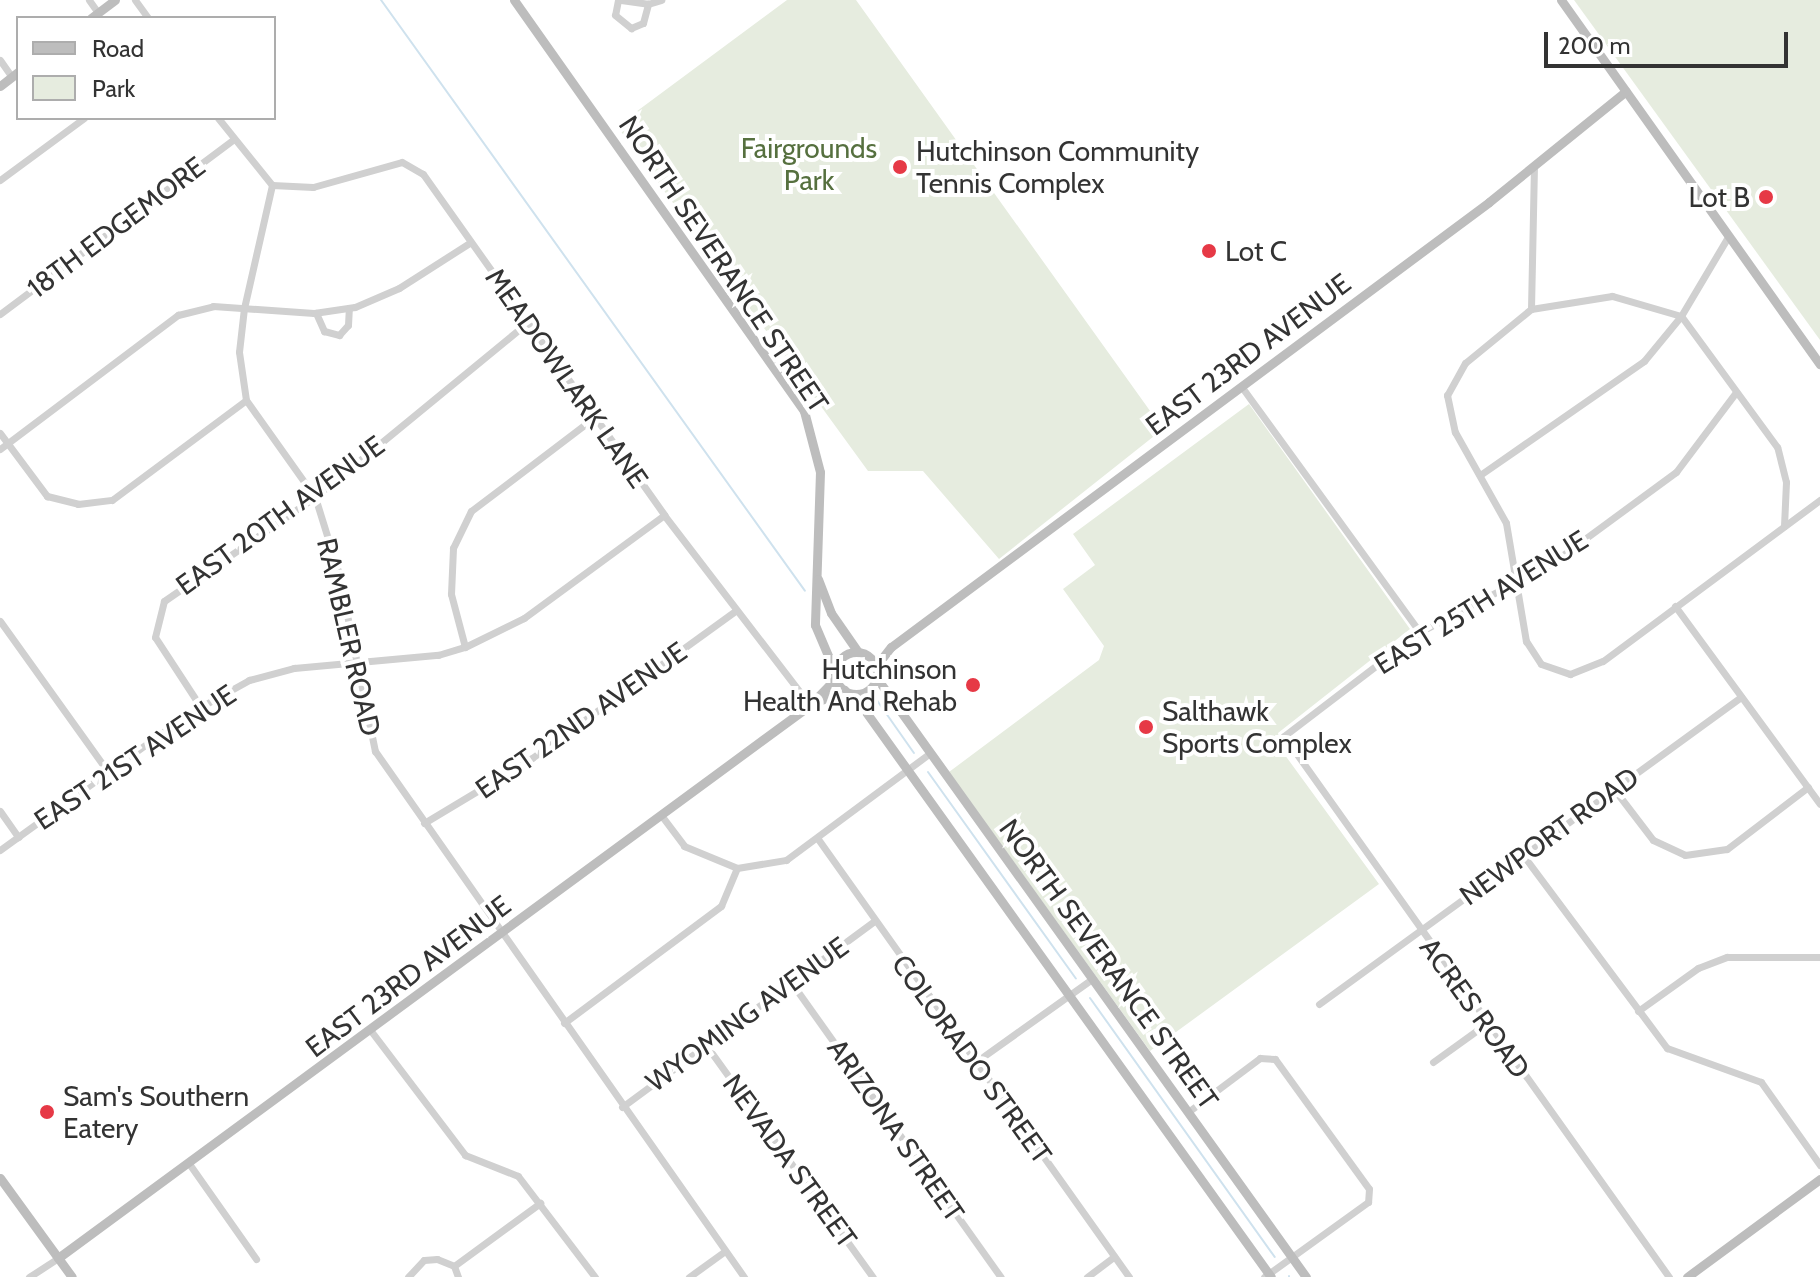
<!DOCTYPE html>
<html>
<head>
<meta charset="utf-8">
<style>
  body { margin:0 }
  #map { position:relative; width:1820px; height:1277px; overflow:hidden; background:#fff; font-family:Cabin,sans-serif }
  div>[style] { position:absolute }
  [style*='--x'] { left:calc(var(--x)*1px); top:calc(var(--y)*1px); width:calc(var(--w)*1px); rotate:calc(var(--a)*1deg) }
  .green>* { inset:0; background:#e6ecdf }
  .stream>* { height:2px; margin:-1px; padding:0 1px; transform-origin:1px; border-radius:1px; background:#cfe2ee }
  .street>* { height:7px; margin:-3.5px; padding:0 3.5px; transform-origin:3.5px; border-radius:3.5px; background:#d0d0d0 }
  .secondary>* { height:9px; margin:-4.5px; padding:0 4.5px; transform-origin:4.5px; border-radius:4.5px; background:#bdbdbd }
  .secondary>.ring { margin:-4.5px; padding:0; box-sizing:content-box; background:none; border:9px solid #bdbdbd; border-radius:50% }
  .dots>* { width:22px; height:22px; translate:-50% -50%; box-sizing:border-box; border:4px solid #fff; border-radius:50% }
  span { translate:-50% -50%; white-space:nowrap; text-align:center; line-height:1.15; -webkit-text-stroke:8px #fff; paint-order:stroke }
  .park-label { font-size:28px; color:#56703f }
  .poi-label { font-size:28px; color:#333 }
  .left { translate:0 -50%; text-align:left }
  .right { translate:-100% -50%; text-align:right }
  .street-label { font-size:28px; color:#333 }
  .legend { position:absolute; left:16px; top:16px; width:260px; height:104px; box-sizing:border-box; background:#fff; border:2px solid #adadad; margin:0; padding:10px 14px; list-style:none; font-size:24px; color:#333 }
  .legend li { display:flex; align-items:center; gap:16px; height:40px }
  .legend b { width:40px; border:2px solid #adadad }
  .scale { position:absolute; left:1544px; top:32px; width:244px; height:36px; box-sizing:border-box; border:4px solid #333; border-top:0; padding-left:10px; font-size:24px; line-height:28px; white-space:nowrap; color:#333; -webkit-text-stroke:6px #fff; paint-order:stroke }
</style>
</head>
<body>
<div id="map">
  <div class="green">
    <i style="clip-path:polygon(787px 0,856px 0,1163px 429px,999px 559px,923px 471px,868px 471px,617px 126px)"></i>
    <i style="clip-path:polygon(1574px 0,1820px 0,1820px 340px)"></i>
    <i style="clip-path:polygon(1249px 404px,1410px 629px,1278px 733px,1282px 751px,1379px 884px,1150px 1051px,949px 772px,1099px 660px,1104px 646px,1063px 589px,1095px 565px,1073px 534px)"></i>
  </div>
  <div class="stream">
    <i style="--x:381;--y:0;--w:727;--a:54.34"></i>
    <i style="--x:876;--y:699;--w:66;--a:54.9"></i>
    <i style="--x:928;--y:772;--w:254;--a:54.4"></i>
    <i style="--x:1090;--y:998;--w:318;--a:54.5"></i>
    <i style="--x:1289;--y:1276;--w:1;--a:90"></i>
  </div>
  <div class="street">
    <i style="--x:89;--y:0;--w:16;--a:55"></i>
    <i style="--x:135;--y:0;--w:22;--a:54"></i>
    <i style="--x:618;--y:0;--w:15;--a:101"></i>
    <i style="--x:615;--y:15;--w:21;--a:39"></i>
    <i style="--x:631;--y:28;--w:13;--a:-23"></i>
    <i style="--x:643;--y:23;--w:20;--a:-75"></i>
    <i style="--x:621;--y:0;--w:27;--a:8"></i>
    <i style="--x:648;--y:4;--w:14;--a:-17"></i>
    <i style="--x:0;--y:60;--w:21;--a:55"></i>
    <i style="--x:218;--y:118;--w:86;--a:51.1"></i>
    <i style="--x:0;--y:180;--w:104;--a:-36.4"></i>
    <i style="--x:272;--y:185;--w:126;--a:102.8"></i>
    <i style="--x:244;--y:308;--w:44;--a:96.5"></i>
    <i style="--x:239;--y:352;--w:49;--a:81.7"></i>
    <i style="--x:246;--y:400;--w:119;--a:54.6"></i>
    <i style="--x:315;--y:497;--w:77;--a:72.7"></i>
    <i style="--x:338;--y:571;--w:184;--a:78.4"></i>
    <i style="--x:375;--y:751;--w:643;--a:54.95"></i>
    <i style="--x:272;--y:185;--w:41;--a:2.8"></i>
    <i style="--x:313;--y:187;--w:92;--a:-15.7"></i>
    <i style="--x:402;--y:162;--w:24;--a:30"></i>
    <i style="--x:423;--y:174;--w:418;--a:54.7"></i>
    <i style="--x:664;--y:515;--w:240;--a:52.5"></i>
    <i style="--x:1531;--y:309;--w:143;--a:-88.8"></i>
    <i style="--x:316;--y:313;--w:20;--a:66"></i>
    <i style="--x:324;--y:331;--w:16;--a:15"></i>
    <i style="--x:339;--y:335;--w:13;--a:-48"></i>
    <i style="--x:348;--y:325;--w:17;--a:-87"></i>
    <i style="--x:0;--y:314;--w:291;--a:-36.8"></i>
    <i style="--x:1241;--y:386;--w:304;--a:54"></i>
    <i style="--x:0;--y:433;--w:79;--a:53.3"></i>
    <i style="--x:47;--y:496;--w:32;--a:14"></i>
    <i style="--x:78;--y:504;--w:34;--a:-7"></i>
    <i style="--x:112;--y:500;--w:167;--a:-36.7"></i>
    <i style="--x:0;--y:449;--w:223;--a:-37"></i>
    <i style="--x:178;--y:315;--w:36;--a:-14"></i>
    <i style="--x:213;--y:306;--w:101;--a:4"></i>
    <i style="--x:314;--y:313;--w:41;--a:-8.3"></i>
    <i style="--x:355;--y:307;--w:48;--a:-23.4"></i>
    <i style="--x:399;--y:288;--w:85;--a:-32.6"></i>
    <i style="--x:1480;--y:475;--w:200;--a:-34.8"></i>
    <i style="--x:1644;--y:361;--w:58;--a:-50.6"></i>
    <i style="--x:1681;--y:316;--w:92;--a:-59.3"></i>
    <i style="--x:1784;--y:526;--w:44;--a:-87.4"></i>
    <i style="--x:1786;--y:482;--w:36;--a:-104"></i>
    <i style="--x:1777;--y:447;--w:162;--a:-126.2"></i>
    <i style="--x:1681;--y:316;--w:72;--a:-163.8"></i>
    <i style="--x:1612;--y:296;--w:82;--a:170.9"></i>
    <i style="--x:1531;--y:309;--w:85;--a:140.7"></i>
    <i style="--x:1465;--y:363;--w:37;--a:119"></i>
    <i style="--x:1447;--y:395;--w:38;--a:78"></i>
    <i style="--x:1455;--y:432;--w:104;--a:60.7"></i>
    <i style="--x:1506;--y:523;--w:120;--a:80.4"></i>
    <i style="--x:1526;--y:641;--w:27;--a:57"></i>
    <i style="--x:1541;--y:664;--w:31;--a:19"></i>
    <i style="--x:1570;--y:674;--w:35;--a:-22"></i>
    <i style="--x:1603;--y:661;--w:270;--a:-36.6"></i>
    <i style="--x:1675;--y:606;--w:245;--a:53.8"></i>
    <i style="--x:0;--y:621;--w:186;--a:54.4"></i>
    <i style="--x:465;--y:647;--w:55;--a:-104.8"></i>
    <i style="--x:451;--y:594;--w:46;--a:-87.5"></i>
    <i style="--x:453;--y:548;--w:41;--a:-64.1"></i>
    <i style="--x:471;--y:511;--w:157;--a:-37.2"></i>
    <i style="--x:200;--y:706;--w:82;--a:-123.1"></i>
    <i style="--x:155;--y:637;--w:37;--a:-76"></i>
    <i style="--x:164;--y:601;--w:183;--a:-34.6"></i>
    <i style="--x:315;--y:497;--w:274;--a:-39.4"></i>
    <i style="--x:1614;--y:789;--w:64;--a:52.6"></i>
    <i style="--x:1653;--y:840;--w:35;--a:25"></i>
    <i style="--x:1685;--y:855;--w:42;--a:-8.1"></i>
    <i style="--x:1727;--y:849;--w:102;--a:-37.4"></i>
    <i style="--x:0;--y:811;--w:32;--a:55"></i>
    <i style="--x:661;--y:815;--w:39;--a:53"></i>
    <i style="--x:684;--y:846;--w:57;--a:22.5"></i>
    <i style="--x:424;--y:823;--w:126;--a:-31"></i>
    <i style="--x:532;--y:758;--w:251;--a:-35.9"></i>
    <i style="--x:818;--y:839;--w:537;--a:54.62"></i>
    <i style="--x:0;--y:850;--w:232;--a:-35.9"></i>
    <i style="--x:188;--y:714;--w:70;--a:-29.1"></i>
    <i style="--x:249;--y:680;--w:47;--a:-14.9"></i>
    <i style="--x:294;--y:668;--w:145;--a:-5.2"></i>
    <i style="--x:438;--y:655;--w:28;--a:-17"></i>
    <i style="--x:465;--y:647;--w:66;--a:-26.2"></i>
    <i style="--x:524;--y:618;--w:174;--a:-36.3"></i>
    <i style="--x:1523;--y:855;--w:241;--a:53.3"></i>
    <i style="--x:1667;--y:1048;--w:100;--a:19.9"></i>
    <i style="--x:1761;--y:1082;--w:102;--a:54.6"></i>
    <i style="--x:791;--y:982;--w:362;--a:54.6"></i>
    <i style="--x:1319;--y:1004;--w:522;--a:-36.04"></i>
    <i style="--x:1638;--y:1011;--w:74;--a:-35.6"></i>
    <i style="--x:1698;--y:968;--w:31;--a:-21"></i>
    <i style="--x:1727;--y:957;--w:93;--a:0"></i>
    <i style="--x:564;--y:1023;--w:196;--a:-36.7"></i>
    <i style="--x:721;--y:906;--w:41;--a:-67.2"></i>
    <i style="--x:737;--y:868;--w:50;--a:-9.3"></i>
    <i style="--x:786;--y:860;--w:179;--a:-36.6"></i>
    <i style="--x:371;--y:1031;--w:156;--a:52.8"></i>
    <i style="--x:465;--y:1155;--w:57;--a:21.6"></i>
    <i style="--x:518;--y:1176;--w:127;--a:52.7"></i>
    <i style="--x:706;--y:1045;--w:286;--a:54.3"></i>
    <i style="--x:977;--y:1061;--w:141;--a:-35.5"></i>
    <i style="--x:1433;--y:1062;--w:67;--a:-35.8"></i>
    <i style="--x:622;--y:1107;--w:312;--a:-36.4"></i>
    <i style="--x:1188;--y:1112;--w:90;--a:-36.9"></i>
    <i style="--x:1260;--y:1058;--w:15;--a:4"></i>
    <i style="--x:1275;--y:1059;--w:160;--a:54.1"></i>
    <i style="--x:1369;--y:1189;--w:13;--a:94"></i>
    <i style="--x:1368;--y:1202;--w:128;--a:144.2"></i>
    <i style="--x:190;--y:1165;--w:115;--a:54.9"></i>
    <i style="--x:454;--y:1266;--w:107;--a:-36.2"></i>
    <i style="--x:29;--y:1277;--w:35;--a:-33"></i>
    <i style="--x:408;--y:1277;--w:23;--a:-47"></i>
    <i style="--x:424;--y:1260;--w:13;--a:-4"></i>
    <i style="--x:437;--y:1259;--w:18;--a:22"></i>
    <i style="--x:454;--y:1266;--w:12;--a:70"></i>
    <i style="--x:689;--y:1277;--w:44;--a:-35.8"></i>
    <i style="--x:1087;--y:1277;--w:34;--a:-37"></i>
    <i style="--x:1669;--y:1277;--w:664;--a:-125.44"></i>
    <i style="--x:1284;--y:736;--w:171;--a:-37.4"></i>
    <i style="--x:1420;--y:632;--w:149;--a:-27.6"></i>
    <i style="--x:1552;--y:563;--w:154;--a:-36.3"></i>
    <i style="--x:1676;--y:472;--w:100;--a:-53.1"></i>
  </div>
  <div class="secondary">
    <i style="--x:514;--y:0;--w:503;--a:54.79"></i>
    <i style="--x:804;--y:411;--w:63;--a:75.3"></i>
    <i style="--x:820;--y:472;--w:153;--a:91.9"></i>
    <i style="--x:815;--y:625;--w:51;--a:66.9"></i>
    <i style="--x:1561;--y:0;--w:447;--a:54.6"></i>
    <i style="--x:91;--y:18;--w:30;--a:-37"></i>
    <i style="--x:0;--y:86;--w:23;--a:-38"></i>
    <i style="--x:818;--y:579;--w:36;--a:69"></i>
    <i style="--x:831;--y:613;--w:47;--a:55.3"></i>
    <i class="ring" style="left:835px;top:652px;width:33px;height:33px"></i>
    <i style="--x:876;--y:666;--w:24;--a:-52"></i>
    <i style="--x:891;--y:647;--w:745;--a:-36.65"></i>
    <i style="--x:1489;--y:202;--w:176;--a:-39"></i>
    <i style="--x:876;--y:677;--w:738;--a:54.37"></i>
    <i style="--x:853;--y:694;--w:717;--a:54.36"></i>
    <i style="--x:817;--y:702;--w:30;--a:-24"></i>
    <i style="--x:0;--y:1178;--w:122;--a:54"></i>
    <i style="--x:58;--y:1258;--w:933;--a:-36.33"></i>
    <i style="--x:810;--y:705;--w:36;--a:-46"></i>
    <i style="--x:1687;--y:1277;--w:165;--a:-36.4"></i>
  </div>
  <div class="dots">
    <i style="left:900px;top:167px;background:#e63946"></i>
    <i style="left:1766px;top:197px;background:#e63946"></i>
    <i style="left:1209px;top:251px;background:#e63946"></i>
    <i style="left:973px;top:685px;background:#e63946"></i>
    <i style="left:1146px;top:727px;background:#e63946"></i>
    <i style="left:47px;top:1112px;background:#e63946"></i>
  </div>
  <div class="park-label">
    <span style="left:809px;top:164px">Fairgrounds<br>Park</span>
  </div>
  <div class="poi-label">
    <span class="left" style="left:916px;top:167px">Hutchinson Community<br>Tennis Complex</span>
    <span class="right" style="left:1750px;top:197px">Lot B</span>
    <span class="left" style="left:1225px;top:251px">Lot C</span>
    <span class="right" style="left:957px;top:685px">Hutchinson<br>Health And Rehab</span>
    <span class="left" style="left:1162px;top:727px">Salthawk<br>Sports Complex</span>
    <span class="left" style="left:63px;top:1112px">Sam's Southern<br>Eatery</span>
  </div>
  <div class="street-label">
    <span style="left:116px;top:227px;rotate:-37deg">18TH EDGEMORE</span>
    <span style="left:724px;top:264px;rotate:56deg">NORTH SEVERANCE STREET</span>
    <span style="left:1248px;top:354px;rotate:-37deg">EAST 23RD AVENUE</span>
    <span style="left:567px;top:378px;rotate:55deg">MEADOWLARK LANE</span>
    <span style="left:280px;top:515px;rotate:-36deg">EAST 20TH AVENUE</span>
    <span style="left:1481px;top:602px;rotate:-32deg">EAST 25TH AVENUE</span>
    <span style="left:349px;top:637px;rotate:77deg">RAMBLER ROAD</span>
    <span style="left:581px;top:720px;rotate:-35deg">EAST 22ND AVENUE</span>
    <span style="left:135px;top:757px;rotate:-34deg">EAST 21ST AVENUE</span>
    <span style="left:1549px;top:836px;rotate:-36deg">NEWPORT ROAD</span>
    <span style="left:1109px;top:964px;rotate:54deg">NORTH SEVERANCE STREET</span>
    <span style="left:408px;top:976px;rotate:-37deg">EAST 23RD AVENUE</span>
    <span style="left:1475px;top:1008px;rotate:54deg">ACRES ROAD</span>
    <span style="left:747px;top:1014px;rotate:-36deg">WYOMING AVENUE</span>
    <span style="left:972px;top:1059px;rotate:54deg">COLORADO STREET</span>
    <span style="left:896px;top:1130px;rotate:55deg">ARIZONA STREET</span>
    <span style="left:790px;top:1161px;rotate:54deg">NEVADA STREET</span>
  </div>
  <ul class="legend">
  <li><b style="height:10px;background:#bdbdbd"></b>Road</li>
  <li><b style="height:22px;background:#e6ecdf"></b>Park</li>
  </ul>
  <div class="scale">200 m</div>
</div>
</body>
</html>
